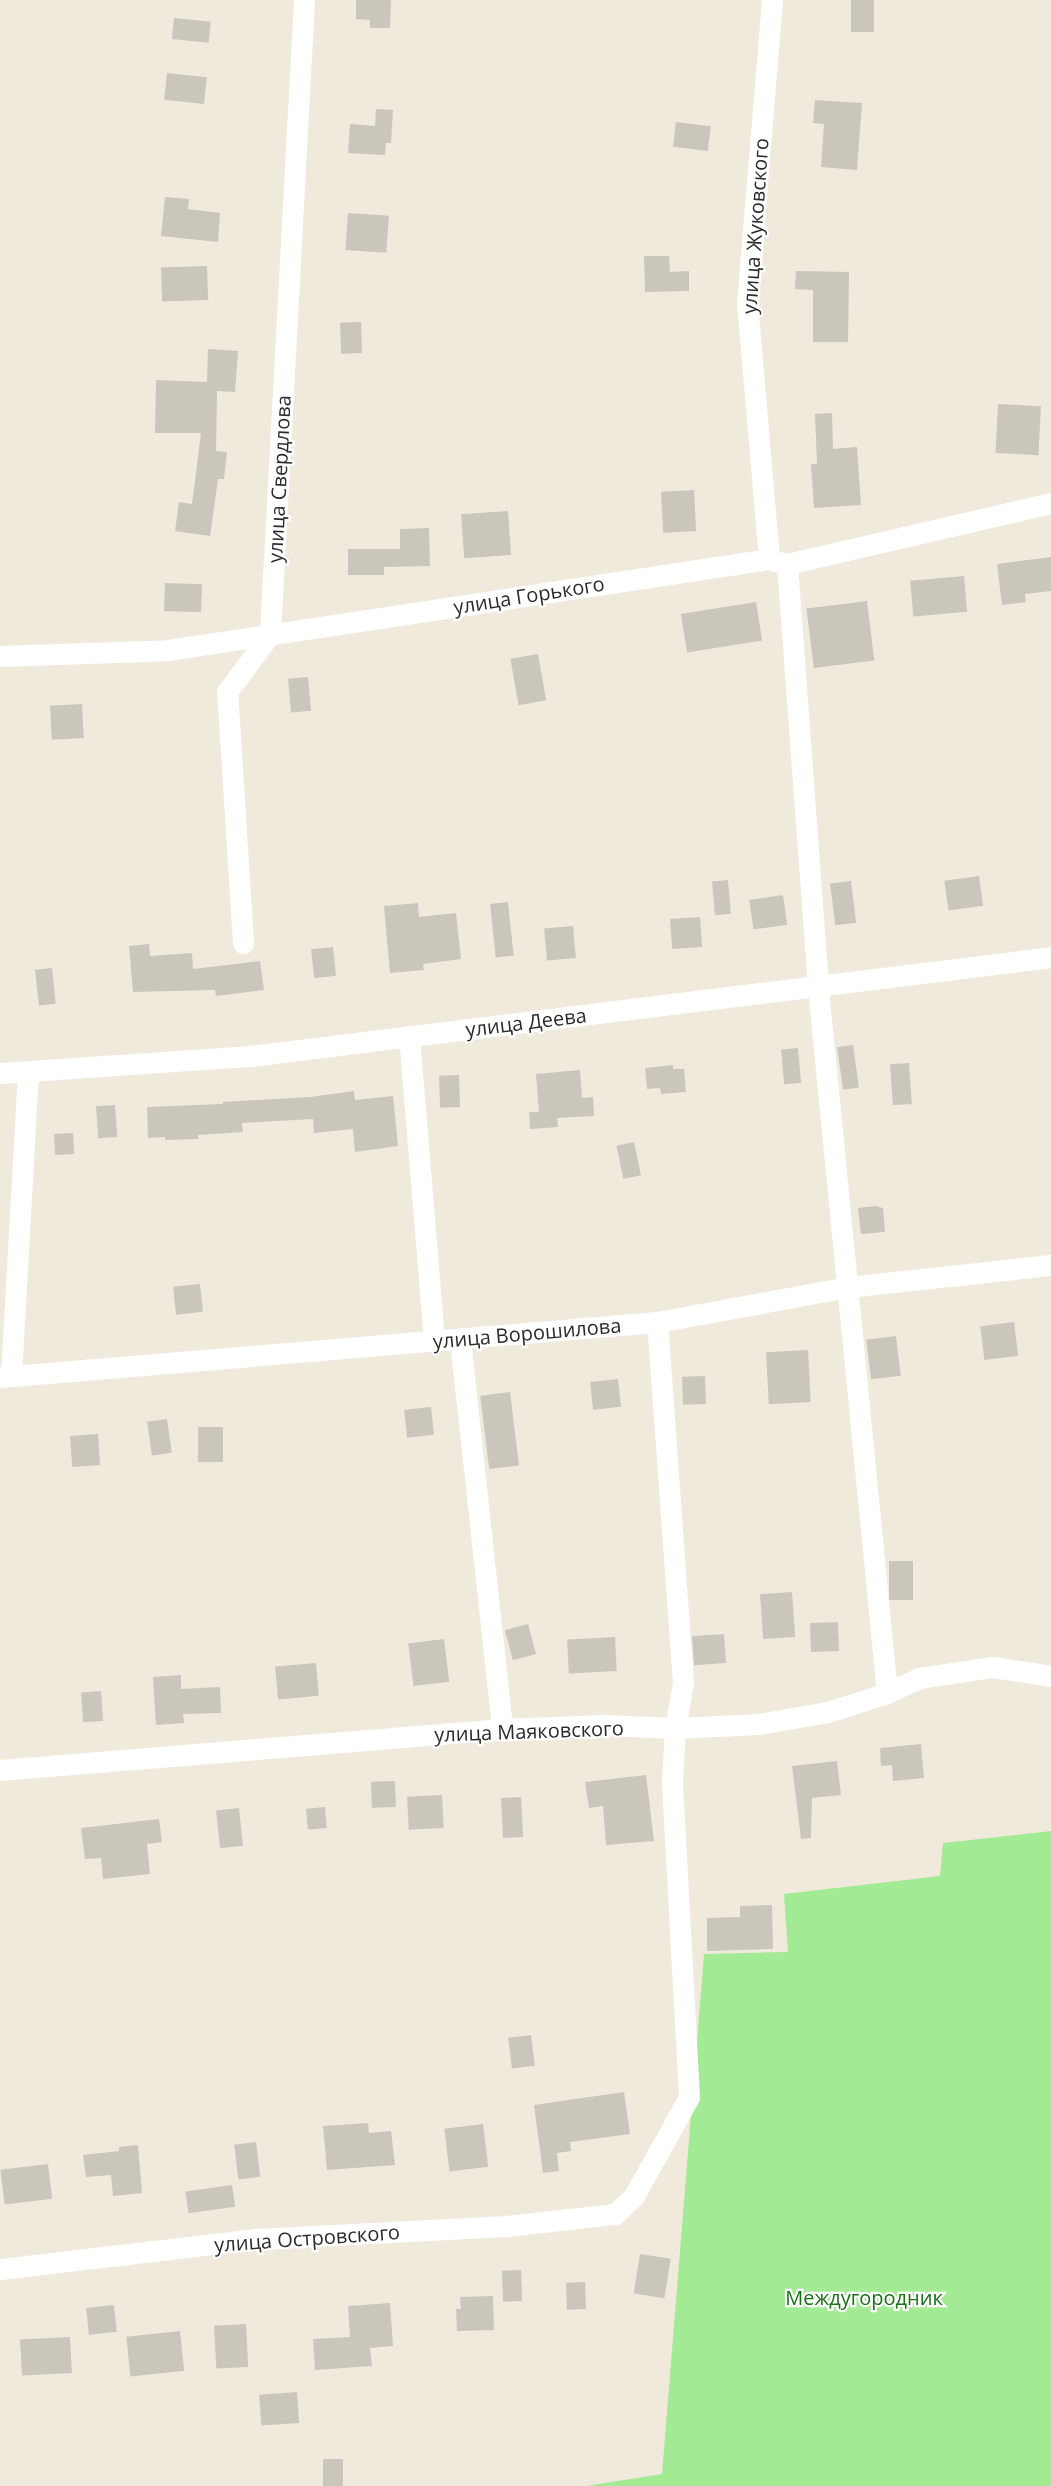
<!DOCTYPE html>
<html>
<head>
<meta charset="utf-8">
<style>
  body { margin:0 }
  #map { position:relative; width:1051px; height:2486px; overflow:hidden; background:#efeadc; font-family:"Open Sans",sans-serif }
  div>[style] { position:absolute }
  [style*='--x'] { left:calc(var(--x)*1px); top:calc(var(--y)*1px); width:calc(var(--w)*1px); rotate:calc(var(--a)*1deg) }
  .green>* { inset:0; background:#a3ea94 }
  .building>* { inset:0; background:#cac6bc; transform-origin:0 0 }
  .minor>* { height:21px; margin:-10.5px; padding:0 10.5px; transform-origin:10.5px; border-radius:10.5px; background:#fff }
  span { translate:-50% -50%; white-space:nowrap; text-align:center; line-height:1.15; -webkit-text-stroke:4.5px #fff; paint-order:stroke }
  .street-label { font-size:20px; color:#2b2b2b }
  .park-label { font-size:20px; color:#187113 }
</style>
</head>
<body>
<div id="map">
  <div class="green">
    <i style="clip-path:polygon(1051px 1831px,1051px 2486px,586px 2486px,662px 2474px,704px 1954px,788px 1952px,784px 1894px,940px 1876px,943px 1843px)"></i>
  </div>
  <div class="building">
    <i style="clip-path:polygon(356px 0,391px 0,390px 28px,370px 28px,370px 20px,356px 19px)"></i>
    <i style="left:851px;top:0;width:23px;height:32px"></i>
    <i style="left:174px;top:18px;width:37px;height:21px;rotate:6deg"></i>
    <i style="left:167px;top:73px;width:40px;height:27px;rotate:6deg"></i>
    <i style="clip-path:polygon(815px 100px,862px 103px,857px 170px,821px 167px,824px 124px,813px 123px)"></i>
    <i style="clip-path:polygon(376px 109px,393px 110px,391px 143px,386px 143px,385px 155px,348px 153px,350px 124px,375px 126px)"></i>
    <i style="left:676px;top:122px;width:35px;height:25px;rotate:7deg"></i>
    <i style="clip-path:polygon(165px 197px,189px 199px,188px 209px,220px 213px,218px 242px,161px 236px)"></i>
    <i style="left:348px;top:213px;width:41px;height:37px;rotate:4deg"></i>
    <i style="clip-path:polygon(644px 256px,669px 256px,670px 272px,689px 271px,689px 291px,645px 292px)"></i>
    <i style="left:207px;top:266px;width:34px;height:46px;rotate:88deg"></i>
    <i style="clip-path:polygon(796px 271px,849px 272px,848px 342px,813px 342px,813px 290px,795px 289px)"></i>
    <i style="left:361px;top:322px;width:31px;height:21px;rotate:88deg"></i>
    <i style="clip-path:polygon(208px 349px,238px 351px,235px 392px,217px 391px,216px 451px,227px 452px,224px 479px,218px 479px,210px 536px,175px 531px,179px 502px,192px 504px,201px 433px,155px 433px,156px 380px,207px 382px)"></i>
    <i style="left:998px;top:404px;width:43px;height:49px;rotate:3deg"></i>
    <i style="clip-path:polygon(832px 413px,833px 449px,857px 447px,861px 505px,814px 508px,811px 464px,817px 464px,815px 414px)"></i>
    <i style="left:694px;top:490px;width:41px;height:33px;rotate:87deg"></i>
    <i style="left:508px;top:511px;width:44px;height:47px;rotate:86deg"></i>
    <i style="clip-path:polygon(429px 528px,430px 566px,384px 567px,384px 575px,348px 575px,348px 549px,400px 549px,400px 529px)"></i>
    <i style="clip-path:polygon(1051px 557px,1051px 591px,1025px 594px,1026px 602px,1002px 605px,997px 564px)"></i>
    <i style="left:964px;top:576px;width:36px;height:54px;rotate:85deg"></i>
    <i style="left:165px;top:583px;width:37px;height:28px;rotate:2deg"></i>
    <i style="left:867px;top:601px;width:60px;height:61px;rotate:83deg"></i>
    <i style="left:756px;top:602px;width:39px;height:76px;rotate:81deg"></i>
    <i style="left:538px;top:654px;width:47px;height:28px;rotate:80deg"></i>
    <i style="left:308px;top:677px;width:34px;height:20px;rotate:85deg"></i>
    <i style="left:82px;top:704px;width:34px;height:32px;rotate:87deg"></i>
    <i style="left:979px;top:876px;width:30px;height:35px;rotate:82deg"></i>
    <i style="left:728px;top:880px;width:34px;height:16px;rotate:85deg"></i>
    <i style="left:851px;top:881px;width:42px;height:21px;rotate:83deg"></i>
    <i style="left:783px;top:895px;width:30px;height:34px;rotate:82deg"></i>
    <i style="left:508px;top:902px;width:54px;height:18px;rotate:84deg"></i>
    <i style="clip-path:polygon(418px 903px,419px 917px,456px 913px,461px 959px,423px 964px,424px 970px,390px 973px,384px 906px)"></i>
    <i style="left:700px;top:917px;width:30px;height:30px;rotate:86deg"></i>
    <i style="left:573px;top:926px;width:32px;height:29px;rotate:85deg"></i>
    <i style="clip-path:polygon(149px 944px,150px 956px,192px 953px,193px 969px,260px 961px,264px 990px,216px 996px,215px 990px,133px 992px,129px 946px)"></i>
    <i style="left:333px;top:947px;width:29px;height:22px;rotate:84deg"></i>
    <i style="left:52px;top:968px;width:36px;height:17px;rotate:84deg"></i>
    <i style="left:853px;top:1045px;width:43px;height:16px;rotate:82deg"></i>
    <i style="left:798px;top:1048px;width:35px;height:17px;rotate:85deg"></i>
    <i style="left:909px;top:1063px;width:41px;height:19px;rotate:86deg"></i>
    <i style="clip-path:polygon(673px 1065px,673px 1069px,684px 1069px,686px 1092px,661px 1094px,660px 1088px,647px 1089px,645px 1068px)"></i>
    <i style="clip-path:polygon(580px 1070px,582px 1098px,593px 1097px,594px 1116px,557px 1118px,558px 1127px,530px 1129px,529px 1112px,539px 1112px,536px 1074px)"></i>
    <i style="left:459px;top:1075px;width:32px;height:20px;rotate:88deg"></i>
    <i style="clip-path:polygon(354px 1091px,355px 1100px,393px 1096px,398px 1146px,355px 1152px,353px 1129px,314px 1133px,313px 1119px,242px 1123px,243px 1132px,198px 1135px,198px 1139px,165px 1140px,165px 1137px,148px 1138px,147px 1107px,223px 1104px,223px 1102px,310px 1097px)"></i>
    <i style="left:115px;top:1105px;width:32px;height:19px;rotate:86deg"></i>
    <i style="left:73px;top:1133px;width:21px;height:19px;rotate:87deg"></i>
    <i style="left:634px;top:1142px;width:34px;height:18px;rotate:78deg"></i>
    <i style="clip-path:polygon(875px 1206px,883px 1208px,885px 1232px,861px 1234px,858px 1208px)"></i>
    <i style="left:200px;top:1284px;width:28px;height:27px;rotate:84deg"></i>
    <i style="left:1014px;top:1322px;width:34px;height:34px;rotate:83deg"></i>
    <i style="left:896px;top:1336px;width:40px;height:30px;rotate:83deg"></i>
    <i style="left:808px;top:1350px;width:52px;height:42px;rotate:87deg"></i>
    <i style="left:705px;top:1376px;width:28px;height:23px;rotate:88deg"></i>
    <i style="left:618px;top:1379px;width:28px;height:28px;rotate:84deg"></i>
    <i style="left:510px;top:1392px;width:74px;height:30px;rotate:83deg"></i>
    <i style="left:431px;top:1407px;width:28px;height:27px;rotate:84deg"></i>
    <i style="left:167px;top:1419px;width:34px;height:20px;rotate:82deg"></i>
    <i style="left:198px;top:1427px;width:25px;height:35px"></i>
    <i style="left:98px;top:1434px;width:31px;height:28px;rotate:86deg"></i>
    <i style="left:889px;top:1561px;width:24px;height:39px"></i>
    <i style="left:792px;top:1592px;width:45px;height:32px;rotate:86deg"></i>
    <i style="left:838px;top:1622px;width:29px;height:28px;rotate:88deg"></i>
    <i style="left:528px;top:1624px;width:31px;height:24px;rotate:75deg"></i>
    <i style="left:724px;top:1634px;width:29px;height:32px;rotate:86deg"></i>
    <i style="left:615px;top:1637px;width:34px;height:48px;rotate:87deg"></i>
    <i style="left:444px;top:1639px;width:43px;height:36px;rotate:83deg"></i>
    <i style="left:316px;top:1663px;width:33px;height:41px;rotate:85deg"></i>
    <i style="clip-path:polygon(181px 1675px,181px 1689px,220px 1687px,221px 1713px,183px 1714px,184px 1723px,156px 1725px,153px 1677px)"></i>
    <i style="left:101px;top:1691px;width:30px;height:20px;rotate:86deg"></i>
    <i style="clip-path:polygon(921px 1744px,924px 1778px,893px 1781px,892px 1765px,881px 1766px,880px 1748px)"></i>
    <i style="clip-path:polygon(837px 1761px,841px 1795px,812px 1798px,811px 1838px,801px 1839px,792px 1766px)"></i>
    <i style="clip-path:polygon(646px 1775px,654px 1841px,606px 1845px,603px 1806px,589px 1808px,585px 1782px)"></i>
    <i style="left:395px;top:1781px;width:26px;height:24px;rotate:88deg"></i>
    <i style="left:442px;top:1795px;width:33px;height:35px;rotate:87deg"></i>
    <i style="left:521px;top:1797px;width:40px;height:20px;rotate:87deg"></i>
    <i style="left:325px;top:1807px;width:21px;height:19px;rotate:85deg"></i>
    <i style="left:239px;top:1808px;width:38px;height:23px;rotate:84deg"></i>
    <i style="clip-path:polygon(159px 1819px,162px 1842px,147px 1844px,150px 1874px,103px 1879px,101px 1858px,85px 1859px,81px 1828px)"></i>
    <i style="clip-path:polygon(772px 1905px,773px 1949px,707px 1951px,707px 1918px,740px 1917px,740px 1906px)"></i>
    <i style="left:531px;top:2035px;width:31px;height:23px;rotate:83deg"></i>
    <i style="clip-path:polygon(624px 2092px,630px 2134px,570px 2142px,571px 2151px,557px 2153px,559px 2171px,543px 2173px,534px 2105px)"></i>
    <i style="clip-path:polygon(368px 2123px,369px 2133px,391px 2131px,395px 2165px,327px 2170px,323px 2126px)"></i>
    <i style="left:483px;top:2124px;width:43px;height:39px;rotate:83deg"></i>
    <i style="left:256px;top:2142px;width:35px;height:22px;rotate:83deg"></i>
    <i style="clip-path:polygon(138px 2145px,142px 2193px,113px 2196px,111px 2175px,86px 2177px,83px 2155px,119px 2151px,119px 2147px)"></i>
    <i style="left:48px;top:2164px;width:35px;height:48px;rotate:83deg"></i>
    <i style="left:232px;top:2185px;width:22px;height:47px;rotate:82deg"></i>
    <i style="left:640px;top:2254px;width:31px;height:40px;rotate:9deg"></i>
    <i style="left:521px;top:2270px;width:31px;height:19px;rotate:88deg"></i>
    <i style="left:585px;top:2282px;width:27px;height:19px;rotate:88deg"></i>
    <i style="clip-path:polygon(493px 2296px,494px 2330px,457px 2331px,456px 2309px,461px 2309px,460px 2297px)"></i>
    <i style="clip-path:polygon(390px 2303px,393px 2346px,370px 2348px,372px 2366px,315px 2370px,313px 2339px,350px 2337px,348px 2306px)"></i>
    <i style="left:114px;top:2305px;width:27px;height:28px;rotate:84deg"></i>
    <i style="left:246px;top:2324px;width:43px;height:32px;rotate:87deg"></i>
    <i style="left:180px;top:2331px;width:40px;height:54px;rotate:84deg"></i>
    <i style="left:70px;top:2337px;width:36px;height:50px;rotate:87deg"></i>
    <i style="left:297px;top:2392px;width:31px;height:38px;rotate:86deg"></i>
    <i style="left:323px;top:2459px;width:20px;height:27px"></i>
  </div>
  <div class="minor">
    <i style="--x:769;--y:559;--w:256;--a:-94.9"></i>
    <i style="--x:747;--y:304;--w:305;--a:-85.3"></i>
    <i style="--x:787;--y:564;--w:425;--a:85.8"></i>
    <i style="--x:818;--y:988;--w:708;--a:84.41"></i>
    <i style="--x:0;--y:656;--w:168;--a:-2"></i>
    <i style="--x:168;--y:650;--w:608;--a:-8.61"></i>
    <i style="--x:769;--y:559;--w:19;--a:16"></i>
    <i style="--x:787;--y:564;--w:271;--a:-13"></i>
    <i style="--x:243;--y:943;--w:252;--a:-93.6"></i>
    <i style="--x:227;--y:692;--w:72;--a:-53.4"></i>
    <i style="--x:270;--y:634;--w:635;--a:-86.93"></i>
    <i style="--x:409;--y:1036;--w:307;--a:85.3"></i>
    <i style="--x:0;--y:1073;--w:252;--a:-3.9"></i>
    <i style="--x:251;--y:1056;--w:806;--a:-7.05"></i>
    <i style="--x:460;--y:1340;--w:391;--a:83.8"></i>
    <i style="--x:11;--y:1376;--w:304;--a:-86.8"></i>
    <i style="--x:0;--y:1377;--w:659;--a:-4.79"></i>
    <i style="--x:657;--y:1322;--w:194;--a:-10.4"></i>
    <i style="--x:848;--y:1287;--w:204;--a:-6.2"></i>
    <i style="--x:0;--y:1770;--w:504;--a:-4.67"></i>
    <i style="--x:502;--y:1729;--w:103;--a:-2.2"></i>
    <i style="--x:605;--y:1725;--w:70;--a:2.5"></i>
    <i style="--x:675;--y:1728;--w:84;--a:-2.7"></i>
    <i style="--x:759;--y:1724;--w:70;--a:-9.9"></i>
    <i style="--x:828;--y:1712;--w:62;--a:-17.9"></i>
    <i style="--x:887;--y:1693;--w:35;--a:-25"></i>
    <i style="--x:919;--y:1678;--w:75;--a:-8.5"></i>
    <i style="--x:993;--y:1667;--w:59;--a:8.8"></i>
    <i style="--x:0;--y:2269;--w:259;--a:-6.7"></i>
    <i style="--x:257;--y:2239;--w:249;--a:-3"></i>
    <i style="--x:506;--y:2226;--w:110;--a:-6.3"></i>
    <i style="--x:615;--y:2214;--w:26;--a:-43"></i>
    <i style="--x:634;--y:2196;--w:113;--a:-60.9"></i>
    <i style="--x:689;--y:2097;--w:315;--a:-93.1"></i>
    <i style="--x:672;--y:1782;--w:54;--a:-86.8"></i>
    <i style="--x:675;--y:1728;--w:46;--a:-79.9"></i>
    <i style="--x:683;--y:1683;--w:362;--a:-94.1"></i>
  </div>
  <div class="street-label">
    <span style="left:755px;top:226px;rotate:-86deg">улица Жуковского</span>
    <span style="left:279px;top:479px;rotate:-87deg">улица Свердлова</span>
    <span style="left:529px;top:595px;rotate:-9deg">улица Горького</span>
    <span style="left:526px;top:1022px;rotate:-7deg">улица Деева</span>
    <span style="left:527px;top:1333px;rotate:-5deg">улица Ворошилова</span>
    <span style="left:529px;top:1731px;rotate:-2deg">улица Маяковского</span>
    <span style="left:307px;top:2238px;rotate:-4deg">улица Островского</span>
  </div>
  <div class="park-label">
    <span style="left:864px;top:2297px">Междугородник</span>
  </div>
</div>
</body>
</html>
